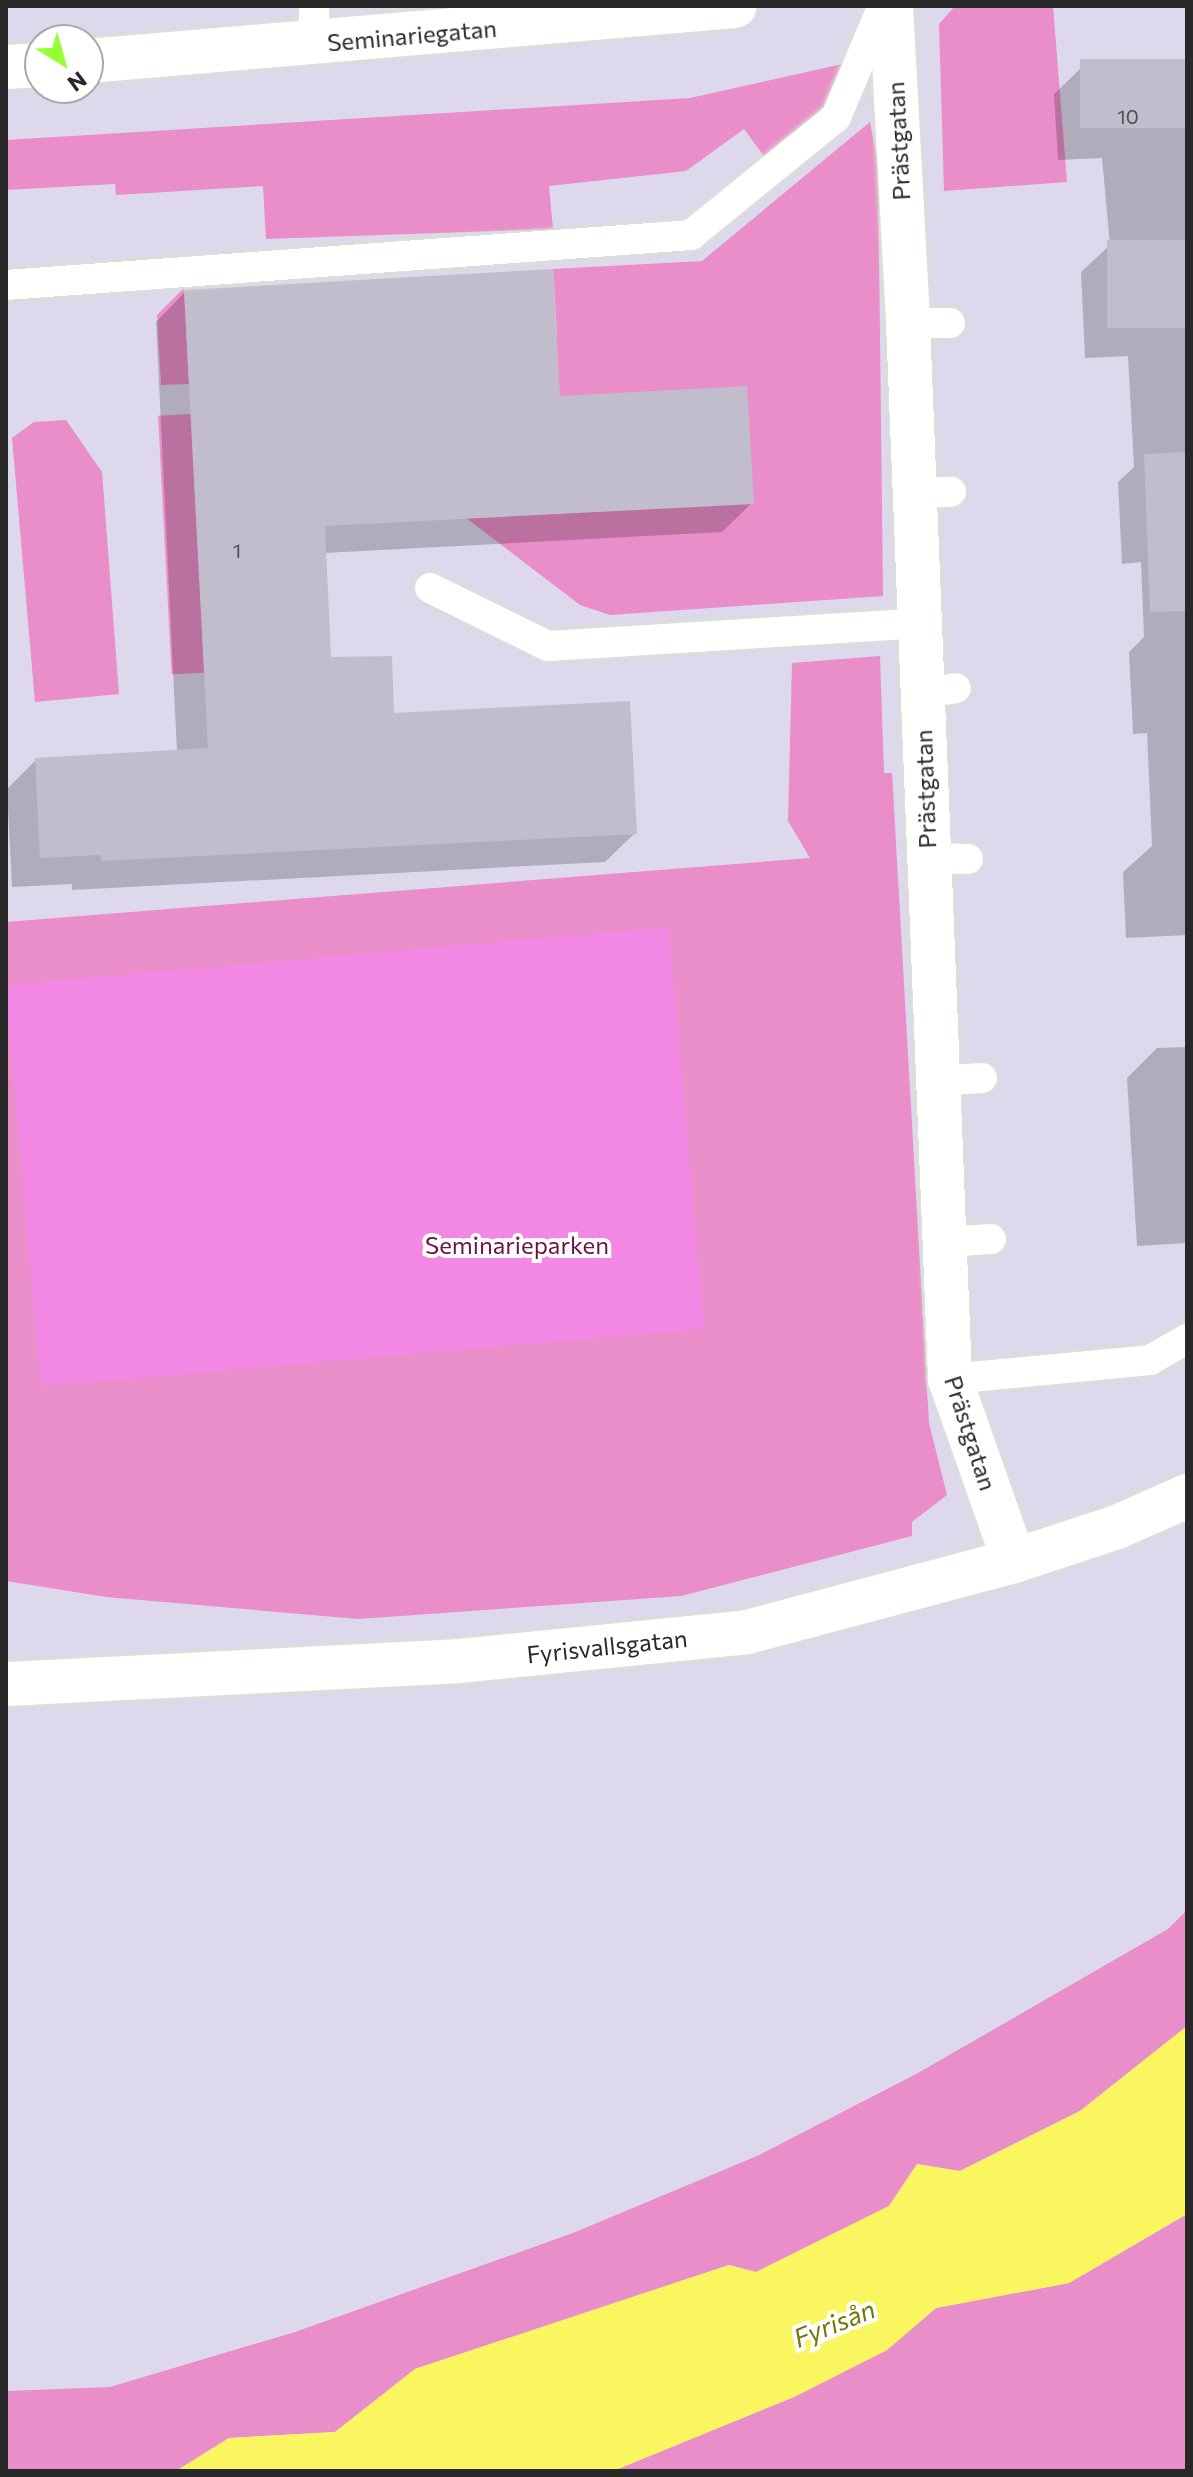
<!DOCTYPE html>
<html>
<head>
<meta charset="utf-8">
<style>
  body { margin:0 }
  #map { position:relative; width:1193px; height:2477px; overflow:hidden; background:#ddd8ec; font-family:Commissioner,sans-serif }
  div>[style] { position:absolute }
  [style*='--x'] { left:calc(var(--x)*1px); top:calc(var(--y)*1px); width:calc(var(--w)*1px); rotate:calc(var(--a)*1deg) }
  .green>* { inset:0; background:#e98ec8; transform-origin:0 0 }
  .pitch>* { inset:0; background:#f288e4; transform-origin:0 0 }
  .water>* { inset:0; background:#faf65f }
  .shadow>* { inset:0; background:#0003 }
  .building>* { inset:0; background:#c2bdcd; transform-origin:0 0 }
  .roads { filter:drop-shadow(0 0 2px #d8e3cd) drop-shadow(0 0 2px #d8e3cd) }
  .service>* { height:30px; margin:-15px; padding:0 15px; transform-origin:15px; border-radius:15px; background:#fff }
  .minor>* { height:44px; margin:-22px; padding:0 22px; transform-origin:22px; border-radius:22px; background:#fff }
  .tertiary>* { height:44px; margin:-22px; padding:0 22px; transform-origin:22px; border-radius:22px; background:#fff }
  span { translate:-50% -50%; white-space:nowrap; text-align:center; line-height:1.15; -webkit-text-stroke:8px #fff; paint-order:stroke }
  .number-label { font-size:20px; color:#4e4d51 }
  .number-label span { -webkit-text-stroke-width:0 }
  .street-label { font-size:24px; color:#282828 }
  .park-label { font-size:24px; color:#6b123f }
  .water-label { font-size:26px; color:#727805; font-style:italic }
  .frame { position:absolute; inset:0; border:8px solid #282828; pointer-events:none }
  .north { position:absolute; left:24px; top:24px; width:80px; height:80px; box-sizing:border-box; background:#fff; border:2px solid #a9a9a9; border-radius:50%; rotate:143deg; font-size:22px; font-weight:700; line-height:32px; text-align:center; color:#282828 }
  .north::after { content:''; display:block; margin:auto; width:28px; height:36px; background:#94ff32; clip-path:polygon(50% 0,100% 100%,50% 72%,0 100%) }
</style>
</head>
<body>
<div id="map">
  <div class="green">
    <i style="clip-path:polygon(955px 6px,1053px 6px,1067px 182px,944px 191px,939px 24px)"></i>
    <i style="clip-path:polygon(860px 60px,818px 114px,769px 163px,744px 129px,686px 171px,549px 186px,553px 229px,266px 239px,263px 186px,116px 195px,115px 184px,6px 190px,6px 140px,690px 98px)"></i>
    <i style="clip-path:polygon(870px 122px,878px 163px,883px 596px,610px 615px,580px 605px,466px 518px,520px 398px,516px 336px,557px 334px,553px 269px,702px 261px)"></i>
    <i style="clip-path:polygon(184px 288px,189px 384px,161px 385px,157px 315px)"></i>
    <i style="left:191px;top:414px;width:259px;height:33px;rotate:87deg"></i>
    <i style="clip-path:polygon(66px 420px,102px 472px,119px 694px,35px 702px,12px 438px,34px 422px)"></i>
    <i style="clip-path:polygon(880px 656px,884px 773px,892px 773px,929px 1423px,947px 1495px,912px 1522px,912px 1536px,681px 1596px,358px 1619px,106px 1597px,6px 1581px,6px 922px,810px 858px,788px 821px,792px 663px)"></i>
    <i style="clip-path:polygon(1187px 1910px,1187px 2026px,1080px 2111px,960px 2171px,917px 2164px,889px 2206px,756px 2272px,729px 2265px,415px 2369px,335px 2432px,229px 2438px,176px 2471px,6px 2471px,6px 2391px,110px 2387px,295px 2332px,573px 2233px,757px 2156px,918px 2073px,1168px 1929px)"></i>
    <i style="clip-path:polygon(1187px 2214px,1187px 2471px,613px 2471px,794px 2397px,887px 2350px,936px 2308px,1069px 2283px)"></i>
  </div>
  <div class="pitch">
    <i style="left:669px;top:927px;width:403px;height:666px;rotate:85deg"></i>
  </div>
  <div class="water">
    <i style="clip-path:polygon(1187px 2026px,1187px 2214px,1069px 2283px,936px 2308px,887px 2350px,794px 2397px,613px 2471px,176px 2471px,229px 2438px,335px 2432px,415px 2369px,729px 2265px,756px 2272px,889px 2206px,917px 2164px,960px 2171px,1080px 2111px)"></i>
  </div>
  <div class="shadow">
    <i style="clip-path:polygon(1187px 61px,1187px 935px,1126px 938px,1123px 872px,1152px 846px,1147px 733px,1133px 734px,1129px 652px,1144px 637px,1141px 562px,1122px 564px,1118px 482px,1134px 467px,1128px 356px,1085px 358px,1081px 272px,1110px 245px,1102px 158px,1058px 160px,1054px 94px,1081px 68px)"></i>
    <i style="clip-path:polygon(185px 292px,558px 398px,752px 503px,722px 532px,324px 553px,329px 659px,392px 715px,635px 833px,605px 862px,72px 890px,72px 884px,12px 887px,7px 789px,36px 760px,177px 752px,156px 322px)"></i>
    <i style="clip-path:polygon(1187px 1047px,1187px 1243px,1137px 1246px,1127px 1078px,1157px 1048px)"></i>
  </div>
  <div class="building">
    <i style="left:1187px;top:59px;width:69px;height:107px;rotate:90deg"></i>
    <i style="left:1187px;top:240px;width:88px;height:80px;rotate:90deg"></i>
    <i style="clip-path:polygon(553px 269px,560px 396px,747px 386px,754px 504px,325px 526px,331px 657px,392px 656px,394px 713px,630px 701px,637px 834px,101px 861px,101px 855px,40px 858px,35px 758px,208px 748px,184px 290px)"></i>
    <i style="clip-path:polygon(1187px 452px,1187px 611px,1150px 612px,1144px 454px)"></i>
  </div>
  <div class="roads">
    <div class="service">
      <i style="--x:313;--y:43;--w:37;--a:-88"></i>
      <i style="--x:6;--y:285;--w:687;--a:-4.17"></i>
      <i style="--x:691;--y:235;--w:187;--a:-39.1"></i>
      <i style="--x:836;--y:117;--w:121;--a:-67.1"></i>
      <i style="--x:908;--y:323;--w:42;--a:0"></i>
      <i style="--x:914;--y:493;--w:37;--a:-2"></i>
      <i style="--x:430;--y:588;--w:131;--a:26.2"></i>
      <i style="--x:548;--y:646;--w:372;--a:-3.5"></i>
      <i style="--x:922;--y:693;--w:34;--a:-8"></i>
      <i style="--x:928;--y:858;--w:40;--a:1.4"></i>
      <i style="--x:936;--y:1081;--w:46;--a:-3.7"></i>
      <i style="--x:945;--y:1242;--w:46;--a:-3.7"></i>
      <i style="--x:950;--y:1379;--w:201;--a:-5.4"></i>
      <i style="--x:1150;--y:1360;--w:43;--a:-29.6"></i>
    </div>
    <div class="minor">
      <i style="--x:891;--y:6;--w:317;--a:86.9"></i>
      <i style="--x:908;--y:323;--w:1057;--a:87.72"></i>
      <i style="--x:950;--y:1379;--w:193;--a:70.6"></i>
      <i style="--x:88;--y:61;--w:649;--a:-4.86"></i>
      <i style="--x:6;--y:67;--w:34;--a:-3"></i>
    </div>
    <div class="tertiary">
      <i style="--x:6;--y:1684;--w:454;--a:-2.9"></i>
      <i style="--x:459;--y:1661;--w:289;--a:-5.7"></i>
      <i style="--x:747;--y:1632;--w:276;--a:-14.9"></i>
      <i style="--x:1014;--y:1561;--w:108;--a:-18.3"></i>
      <i style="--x:1117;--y:1527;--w:77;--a:-23.9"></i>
    </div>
  </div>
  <div class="number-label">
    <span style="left:1128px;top:116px">10</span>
    <span style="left:237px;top:550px">1</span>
  </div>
  <div class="street-label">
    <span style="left:412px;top:35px;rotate:-5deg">Seminariegatan</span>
    <span style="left:898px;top:141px;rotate:-93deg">Prästgatan</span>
    <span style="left:925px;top:789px;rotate:-92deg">Prästgatan</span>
    <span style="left:971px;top:1433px;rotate:72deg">Prästgatan</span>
    <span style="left:607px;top:1646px;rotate:-6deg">Fyrisvallsgatan</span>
  </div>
  <div class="park-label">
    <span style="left:517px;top:1245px">Seminarieparken</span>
  </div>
  <div class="water-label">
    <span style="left:834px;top:2323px;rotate:-22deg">Fyrisån</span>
  </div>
  <div class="frame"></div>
  <div class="north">N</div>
</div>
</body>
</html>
